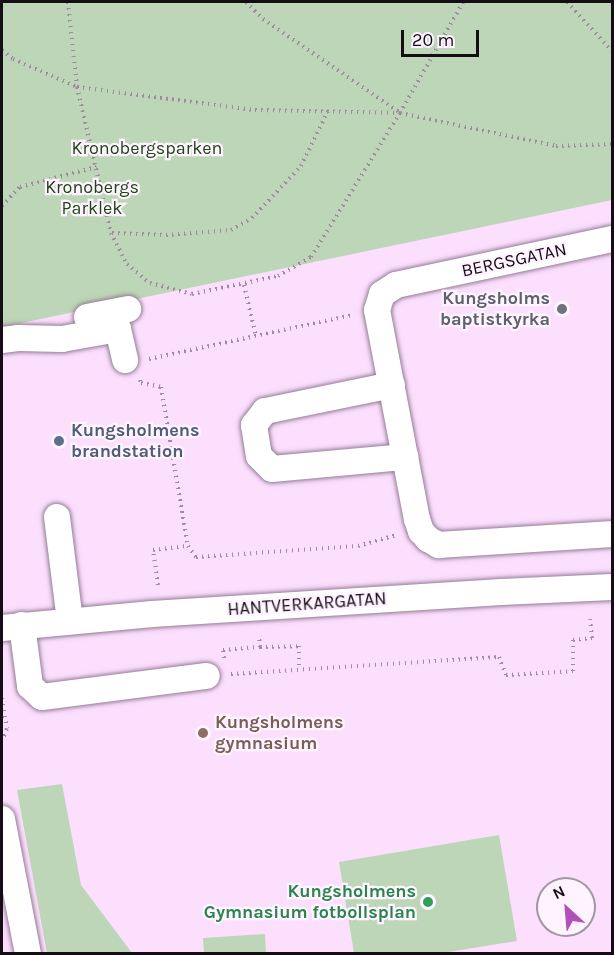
<!DOCTYPE html>
<html>
<head>
<meta charset="utf-8">
<style>
  body { margin:0 }
  #map { position:relative; width:614px; height:955px; overflow:hidden; background:#fbdffd; font-family:Karla,sans-serif }
  div>[style] { position:absolute }
  [style*='--x'] { left:calc(var(--x)*1px); top:calc(var(--y)*1px); width:calc(var(--w)*1px); rotate:calc(var(--a)*1deg) }
  .green>* { inset:0; background:#bdd6b7 }
  .path>* { height:4px; margin-top:-2px; transform-origin:0; background:repeating-linear-gradient(90deg,#9f8aa0 0 1.5px,transparent 0 6px) }
  .roads { filter:drop-shadow(0 0 2px #957c97) drop-shadow(0 0 2px #957c97) }
  .minor>* { height:26px; margin:-13px; padding:0 13px; transform-origin:13px; border-radius:13px; background:#fff }
  .dots>* { width:16px; height:16px; translate:-50% -50%; box-sizing:border-box; border:3px solid #fef3ff; border-radius:50% }
  span { translate:-50% -50%; white-space:nowrap; text-align:center; line-height:1.15; -webkit-text-stroke:4.5px #fef3ff; paint-order:stroke }
  .park-label { font-size:18px; color:#1e4615 }
  .street-label { font-size:18px; color:#160c16 }
  .worship-label { font-size:18px; color:#5b616d; font-weight:700 }
  .right { translate:-100% -50%; text-align:right }
  .service-label { font-size:18px; color:#4e5e75; font-weight:700 }
  .left { translate:0 -50%; text-align:left }
  .education-label { font-size:18px; color:#785e54; font-weight:700 }
  .leisure-label { font-size:18px; color:#27864d; font-weight:700 }
  .frame { position:absolute; inset:0; border:3px solid #160c16; pointer-events:none }
  .north { position:absolute; left:536px; top:877px; width:60px; height:60px; box-sizing:border-box; background:#fef3ff; border:2px solid #a197a2; border-radius:50%; rotate:334deg; font-size:16px; font-weight:700; line-height:24px; text-align:center; color:#160c16 }
  .north::after { content:''; display:block; margin:auto; width:21px; height:27px; background:#b051ba; clip-path:polygon(50% 0,100% 100%,50% 72%,0 100%) }
  .scale { position:absolute; left:401px; top:30px; width:78px; height:27px; box-sizing:border-box; border:3px solid #160c16; border-top:0; padding-left:8px; font-size:18px; line-height:21px; white-space:nowrap; color:#160c16; -webkit-text-stroke:4px #fef3ff; paint-order:stroke }
</style>
</head>
<body>
<div id="map">
  <div class="green">
    <i style="clip-path:polygon(2px 2px,612px 2px,612px 200px,2px 327px)"></i>
    <i style="clip-path:polygon(62px 784px,81px 885px,132px 953px,47px 953px,17px 790px)"></i>
    <i style="clip-path:polygon(499px 835px,517px 941px,442px 953px,354px 953px,339px 862px)"></i>
    <i style="clip-path:polygon(265px 934px,266px 953px,204px 953px,203px 938px)"></i>
  </div>
  <div class="path">
    <i style="--x:68;--y:2;--w:85;--a:84"></i>
    <i style="--x:77;--y:87;--w:179;--a:7.4"></i>
    <i style="--x:255;--y:110;--w:145;--a:1.2"></i>
    <i style="--x:400;--y:113;--w:159;--a:11.9"></i>
    <i style="--x:556;--y:146;--w:56;--a:-2"></i>
    <i style="--x:246;--y:2;--w:24;--a:45"></i>
    <i style="--x:263;--y:19;--w:165;--a:34.4"></i>
    <i style="--x:567;--y:2;--w:67;--a:47.4"></i>
    <i style="--x:2;--y:50;--w:14;--a:39"></i>
    <i style="--x:13;--y:59;--w:70;--a:23.6"></i>
    <i style="--x:77;--y:87;--w:150;--a:76.9"></i>
    <i style="--x:111;--y:233;--w:35;--a:63"></i>
    <i style="--x:127;--y:264;--w:30;--a:40"></i>
    <i style="--x:150;--y:283;--w:43;--a:14.7"></i>
    <i style="--x:192;--y:294;--w:88;--a:-11.8"></i>
    <i style="--x:278;--y:276;--w:38;--a:-30"></i>
    <i style="--x:311;--y:257;--w:169;--a:-58.3"></i>
    <i style="--x:400;--y:113;--w:128;--a:-60.4"></i>
    <i style="--x:2;--y:206;--w:26;--a:-47"></i>
    <i style="--x:20;--y:187;--w:79;--a:-14.7"></i>
    <i style="--x:112;--y:233;--w:54;--a:2.1"></i>
    <i style="--x:166;--y:235;--w:65;--a:-4.4"></i>
    <i style="--x:231;--y:230;--w:24;--a:-30"></i>
    <i style="--x:252;--y:218;--w:71;--a:-46.7"></i>
    <i style="--x:301;--y:166;--w:61;--a:-63.9"></i>
    <i style="--x:244;--y:285;--w:52;--a:76.8"></i>
    <i style="--x:149;--y:359;--w:209;--a:-12.2"></i>
    <i style="--x:140;--y:380;--w:3;--a:72"></i>
    <i style="--x:141;--y:383;--w:20;--a:11"></i>
    <i style="--x:161;--y:387;--w:161;--a:80.4"></i>
    <i style="--x:188;--y:546;--w:14;--a:54"></i>
    <i style="--x:196;--y:557;--w:162;--a:-3.9"></i>
    <i style="--x:358;--y:546;--w:40;--a:-16"></i>
    <i style="--x:158;--y:585;--w:35;--a:-98"></i>
    <i style="--x:153;--y:550;--w:35;--a:-7"></i>
    <i style="--x:260;--y:647;--w:39;--a:-1"></i>
    <i style="--x:299;--y:646;--w:22;--a:90"></i>
    <i style="--x:224;--y:658;--w:8;--a:-97"></i>
    <i style="--x:223;--y:650;--w:37;--a:-5"></i>
    <i style="--x:260;--y:647;--w:11;--a:-95"></i>
    <i style="--x:231;--y:674;--w:269;--a:-3.6"></i>
    <i style="--x:499;--y:657;--w:19;--a:69"></i>
    <i style="--x:506;--y:675;--w:67;--a:-3.4"></i>
    <i style="--x:573;--y:671;--w:31;--a:-90"></i>
    <i style="--x:573;--y:640;--w:19;--a:-6"></i>
    <i style="--x:592;--y:638;--w:19;--a:-96"></i>
    <i style="--x:2;--y:698;--w:31;--a:81"></i>
    <i style="--x:7;--y:729;--w:12;--a:114"></i>
  </div>
  <div class="roads">
    <div class="minor">
      <i style="--x:612;--y:239;--w:221;--a:168"></i>
      <i style="--x:396;--y:285;--w:17;--a:147"></i>
      <i style="--x:382;--y:294;--w:17;--a:107"></i>
      <i style="--x:377;--y:310;--w:213;--a:79.2"></i>
      <i style="--x:417;--y:519;--w:13;--a:72"></i>
      <i style="--x:421;--y:531;--w:11;--a:49"></i>
      <i style="--x:428;--y:539;--w:13;--a:29"></i>
      <i style="--x:439;--y:545;--w:173;--a:-3.6"></i>
      <i style="--x:87;--y:317;--w:42;--a:-11"></i>
      <i style="--x:2;--y:340;--w:16;--a:-7"></i>
      <i style="--x:18;--y:338;--w:44;--a:1.3"></i>
      <i style="--x:62;--y:339;--w:57;--a:-10.1"></i>
      <i style="--x:118;--y:329;--w:32;--a:77"></i>
      <i style="--x:392;--y:385;--w:130;--a:168.4"></i>
      <i style="--x:265;--y:411;--w:18;--a:128"></i>
      <i style="--x:254;--y:425;--w:31;--a:81"></i>
      <i style="--x:259;--y:456;--w:18;--a:45"></i>
      <i style="--x:272;--y:469;--w:134;--a:-5.2"></i>
      <i style="--x:57;--y:517;--w:105;--a:82.9"></i>
      <i style="--x:22;--y:625;--w:62;--a:82.5"></i>
      <i style="--x:30;--y:686;--w:16;--a:43"></i>
      <i style="--x:42;--y:697;--w:166;--a:-7.3"></i>
      <i style="--x:2;--y:628;--w:151;--a:-5.3"></i>
      <i style="--x:152;--y:614;--w:350;--a:-3.6"></i>
      <i style="--x:501;--y:592;--w:111;--a:-2.6"></i>
      <i style="--x:2;--y:819;--w:137;--a:79.1"></i>
    </div>
  </div>
  <div class="dots">
    <i style="left:562px;top:309px;background:#6b7280"></i>
    <i style="left:59px;top:441px;background:#5c6f8a"></i>
    <i style="left:203px;top:733px;background:#8d6e63"></i>
    <i style="left:428px;top:902px;background:#2e9e5b"></i>
  </div>
  <div class="park-label">
    <span style="left:147px;top:148px">Kronobergsparken</span>
    <span style="left:92px;top:198px">Kronobergs<br>Parklek</span>
  </div>
  <div class="street-label">
    <span style="left:514px;top:260px;rotate:-12deg">BERGSGATAN</span>
    <span style="left:307px;top:604px;rotate:-4deg">HANTVERKARGATAN</span>
  </div>
  <div class="worship-label">
    <span class="right" style="left:550px;top:309px">Kungsholms<br>baptistkyrka</span>
  </div>
  <div class="service-label">
    <span class="left" style="left:71px;top:441px">Kungsholmens<br>brandstation</span>
  </div>
  <div class="education-label">
    <span class="left" style="left:215px;top:733px">Kungsholmens<br>gymnasium</span>
  </div>
  <div class="leisure-label">
    <span class="right" style="left:416px;top:902px">Kungsholmens<br>Gymnasium fotbollsplan</span>
  </div>
  <div class="frame"></div>
  <div class="north">N</div>
  <div class="scale">20 m</div>
</div>
</body>
</html>
